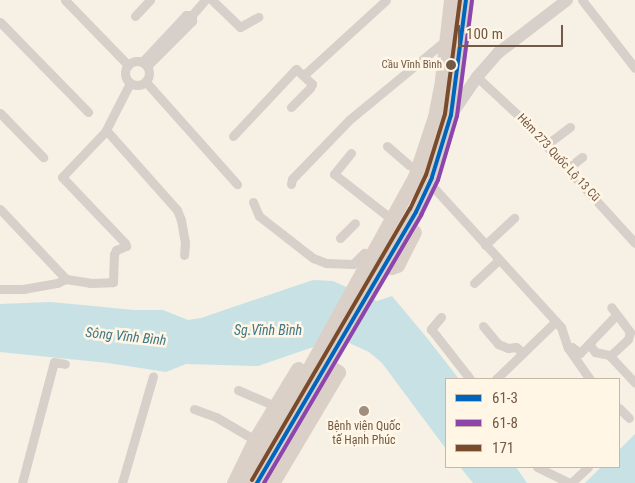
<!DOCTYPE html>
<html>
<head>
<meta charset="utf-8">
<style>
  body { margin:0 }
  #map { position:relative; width:635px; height:483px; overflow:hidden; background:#f6f0e5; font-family:"Roboto Condensed",sans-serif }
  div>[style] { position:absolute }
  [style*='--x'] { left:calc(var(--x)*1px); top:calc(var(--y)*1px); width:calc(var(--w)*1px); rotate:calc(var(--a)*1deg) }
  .water>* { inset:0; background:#c8e1e5 }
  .street>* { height:9px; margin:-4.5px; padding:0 4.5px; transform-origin:4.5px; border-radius:4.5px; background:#d7cfc9 }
  .street>.ring { margin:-4.5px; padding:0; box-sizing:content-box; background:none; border:9px solid #d7cfc9; border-radius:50% }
  .secondary>* { height:12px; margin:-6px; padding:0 6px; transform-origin:6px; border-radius:6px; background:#d7cfc9 }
  .highway>* { height:15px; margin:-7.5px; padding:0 7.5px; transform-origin:7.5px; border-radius:7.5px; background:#dbd0c7 }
  .bus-1>* { height:4px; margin:-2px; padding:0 2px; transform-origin:2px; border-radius:2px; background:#0065bd }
  .bus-2>* { height:4px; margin:-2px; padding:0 2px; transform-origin:2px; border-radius:2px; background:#8e44ad }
  .bus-3>* { height:4px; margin:-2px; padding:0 2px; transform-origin:2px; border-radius:2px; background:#7a4b2a }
  .dots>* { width:14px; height:14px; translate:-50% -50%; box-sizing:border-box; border:2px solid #fff6e5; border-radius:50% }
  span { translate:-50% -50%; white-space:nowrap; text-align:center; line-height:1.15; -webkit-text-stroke:5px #fff6e5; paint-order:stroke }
  .bus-label { font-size:11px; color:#735947 }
  .right { translate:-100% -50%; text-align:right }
  .street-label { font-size:12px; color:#735947 }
  .poi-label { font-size:12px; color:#735947 }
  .water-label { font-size:14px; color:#417787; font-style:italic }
  .legend { position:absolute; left:445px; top:378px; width:175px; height:90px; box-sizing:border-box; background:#fff6e5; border:1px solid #c7b7a6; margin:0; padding:6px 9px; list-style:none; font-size:15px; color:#735947 }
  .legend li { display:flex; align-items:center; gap:10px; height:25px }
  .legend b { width:25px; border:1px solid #c7b7a6 }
  .scale { position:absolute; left:458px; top:25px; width:105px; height:22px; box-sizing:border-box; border:2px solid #735947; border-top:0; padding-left:6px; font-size:15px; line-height:18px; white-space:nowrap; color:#735947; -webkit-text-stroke:4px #fff6e5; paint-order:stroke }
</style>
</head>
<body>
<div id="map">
  <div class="water">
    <i style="clip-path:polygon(313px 280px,333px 281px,377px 301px,392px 296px,427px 338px,459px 379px,446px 379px,446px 449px,382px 363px,369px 352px,347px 342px,322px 344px,258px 366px,186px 364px,166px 372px,108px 363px,0 352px,0 304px,51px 302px,134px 310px,163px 310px,188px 320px,201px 318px)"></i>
    <i style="clip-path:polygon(635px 434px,635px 483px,585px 483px,601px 467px,619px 467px,619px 450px)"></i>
    <i style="clip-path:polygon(460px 467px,516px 467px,527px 483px,473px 483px)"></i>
  </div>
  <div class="street">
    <i style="--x:65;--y:0;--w:91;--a:45.9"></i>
    <i style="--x:212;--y:0;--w:39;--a:44"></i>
    <i style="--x:240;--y:27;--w:21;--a:-29"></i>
    <i style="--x:582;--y:0;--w:86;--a:52.1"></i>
    <i style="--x:192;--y:15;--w:20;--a:-49"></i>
    <i style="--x:135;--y:16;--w:22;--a:-47"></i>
    <i style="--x:0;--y:22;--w:126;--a:45.6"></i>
    <i class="ring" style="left:125px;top:61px;width:15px;height:15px"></i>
    <i style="--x:142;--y:62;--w:64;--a:-46.9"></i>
    <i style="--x:186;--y:15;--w:6;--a:0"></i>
    <i style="--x:147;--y:66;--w:64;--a:-45"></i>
    <i style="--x:192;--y:21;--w:6;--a:-90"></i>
    <i style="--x:304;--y:75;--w:111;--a:-42.4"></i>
    <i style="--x:477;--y:77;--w:57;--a:42.9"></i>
    <i style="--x:519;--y:116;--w:172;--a:47.6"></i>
    <i style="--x:146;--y:82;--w:137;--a:48.3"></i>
    <i style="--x:0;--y:113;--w:62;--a:45.7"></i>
    <i style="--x:106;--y:130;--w:107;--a:48.4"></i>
    <i style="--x:177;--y:210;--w:11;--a:68"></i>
    <i style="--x:181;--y:220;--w:22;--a:80"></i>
    <i style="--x:185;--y:242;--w:13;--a:94"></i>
    <i style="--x:233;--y:136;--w:92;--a:-46.8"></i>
    <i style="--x:296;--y:69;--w:22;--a:43"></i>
    <i style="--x:312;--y:84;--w:4;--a:117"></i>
    <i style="--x:310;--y:88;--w:27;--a:135"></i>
    <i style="--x:546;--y:145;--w:30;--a:-37"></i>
    <i style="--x:387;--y:146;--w:30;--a:41"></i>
    <i style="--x:351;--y:153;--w:27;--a:129"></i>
    <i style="--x:334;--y:174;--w:65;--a:38.1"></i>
    <i style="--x:568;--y:168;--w:18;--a:-38"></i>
    <i style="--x:291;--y:184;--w:5;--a:-79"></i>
    <i style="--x:292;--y:179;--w:82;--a:-46"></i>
    <i style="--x:349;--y:120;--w:126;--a:-39.5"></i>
    <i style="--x:435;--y:189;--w:187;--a:47.6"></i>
    <i style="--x:561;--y:327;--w:22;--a:72"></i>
    <i style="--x:568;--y:348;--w:38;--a:55"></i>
    <i style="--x:253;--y:202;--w:15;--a:67"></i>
    <i style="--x:259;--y:216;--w:68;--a:37.9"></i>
    <i style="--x:313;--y:258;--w:14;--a:21"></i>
    <i style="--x:326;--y:263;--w:27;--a:2"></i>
    <i style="--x:353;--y:264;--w:16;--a:-45"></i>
    <i style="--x:0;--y:209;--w:96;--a:46.7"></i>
    <i style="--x:340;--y:238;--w:21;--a:-45"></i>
    <i style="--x:485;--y:245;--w:40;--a:-43"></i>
    <i style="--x:474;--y:283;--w:34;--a:-43"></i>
    <i style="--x:0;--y:289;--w:23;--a:0"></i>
    <i style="--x:23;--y:289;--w:35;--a:-10"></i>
    <i style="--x:57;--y:283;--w:10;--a:-24"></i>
    <i style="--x:66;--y:279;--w:24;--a:9"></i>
    <i style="--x:90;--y:283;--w:23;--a:-2"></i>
    <i style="--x:113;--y:282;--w:28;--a:-88"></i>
    <i style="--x:114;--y:254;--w:4;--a:-63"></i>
    <i style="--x:116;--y:250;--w:11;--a:-22"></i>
    <i style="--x:126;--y:246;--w:3;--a:-108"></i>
    <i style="--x:125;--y:243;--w:91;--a:-133.7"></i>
    <i style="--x:62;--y:177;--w:62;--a:-46.3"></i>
    <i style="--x:105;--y:132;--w:55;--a:-63"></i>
    <i style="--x:441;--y:317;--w:16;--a:130"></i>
    <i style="--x:431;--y:329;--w:63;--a:52"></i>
    <i style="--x:483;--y:326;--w:23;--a:50"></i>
    <i style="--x:498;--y:344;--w:11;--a:22"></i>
    <i style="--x:508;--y:348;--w:8;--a:-7"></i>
    <i style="--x:516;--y:347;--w:9;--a:41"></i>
    <i style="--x:589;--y:344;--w:10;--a:53"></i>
    <i style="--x:595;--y:352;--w:14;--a:12"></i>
    <i style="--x:609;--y:355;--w:38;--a:47"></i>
    <i style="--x:568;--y:348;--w:4;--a:-14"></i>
    <i style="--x:572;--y:347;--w:10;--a:37"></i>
    <i style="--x:580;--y:353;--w:52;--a:-46.5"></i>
    <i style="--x:610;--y:356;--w:25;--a:-43"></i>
    <i style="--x:628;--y:339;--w:7;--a:-74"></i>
    <i style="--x:630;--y:332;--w:31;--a:-127"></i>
    <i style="--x:496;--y:379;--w:83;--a:-44"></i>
    <i style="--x:238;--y:390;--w:40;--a:23.4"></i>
    <i style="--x:619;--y:408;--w:14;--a:45"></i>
    <i style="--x:194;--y:409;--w:23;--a:20"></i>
    <i style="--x:216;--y:417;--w:45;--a:30.5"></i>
    <i style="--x:537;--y:467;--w:37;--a:26"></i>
    <i style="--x:22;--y:483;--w:125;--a:-75.2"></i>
    <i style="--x:54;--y:362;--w:11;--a:10"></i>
    <i style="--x:122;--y:483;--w:111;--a:-73.8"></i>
    <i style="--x:571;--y:483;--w:23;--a:-43"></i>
  </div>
  <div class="secondary">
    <i style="--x:451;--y:115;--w:46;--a:-55.6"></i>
    <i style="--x:477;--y:77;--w:32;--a:-49"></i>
    <i style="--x:498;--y:53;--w:87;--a:-37.5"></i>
  </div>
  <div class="highway">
    <i style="--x:380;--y:263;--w:12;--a:20"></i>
    <i style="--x:391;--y:267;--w:6;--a:-18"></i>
    <i style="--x:397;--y:265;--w:37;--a:-63"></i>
    <i style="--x:234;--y:483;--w:48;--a:-64"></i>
    <i style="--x:255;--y:440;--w:83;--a:-58.8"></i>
    <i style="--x:246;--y:483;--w:350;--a:-61.1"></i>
    <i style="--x:415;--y:177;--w:63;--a:-71.6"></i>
    <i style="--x:435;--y:117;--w:38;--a:-79"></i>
    <i style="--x:442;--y:80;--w:81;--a:-83.6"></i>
    <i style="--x:257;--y:483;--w:314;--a:-59.6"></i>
    <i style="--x:416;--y:212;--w:38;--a:-65"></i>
    <i style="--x:432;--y:177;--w:65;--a:-73"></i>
    <i style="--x:451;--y:115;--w:116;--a:-82.6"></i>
    <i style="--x:272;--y:483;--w:129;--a:-59.3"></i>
    <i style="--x:338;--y:372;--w:22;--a:-148"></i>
  </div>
  <div class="bus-1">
    <i style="--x:257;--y:483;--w:314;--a:-59.6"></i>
    <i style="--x:416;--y:212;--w:38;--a:-65"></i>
    <i style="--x:432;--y:177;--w:65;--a:-73"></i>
    <i style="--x:451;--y:115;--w:116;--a:-82.6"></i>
  </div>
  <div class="bus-2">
    <i style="--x:264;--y:483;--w:311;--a:-59.6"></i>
    <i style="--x:421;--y:215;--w:39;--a:-64"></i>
    <i style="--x:438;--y:180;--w:67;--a:-73.5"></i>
    <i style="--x:457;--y:116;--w:116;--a:-82.6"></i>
  </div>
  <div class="bus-3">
    <i style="--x:252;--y:480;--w:314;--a:-59.8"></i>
    <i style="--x:410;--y:209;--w:38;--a:-65"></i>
    <i style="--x:426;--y:175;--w:64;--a:-72.7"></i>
    <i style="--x:445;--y:114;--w:115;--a:-82.5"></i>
  </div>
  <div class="dots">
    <i style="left:451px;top:65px;background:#735947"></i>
    <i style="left:364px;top:411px;background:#a18e7e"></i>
  </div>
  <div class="bus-label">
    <span class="right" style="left:442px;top:65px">Cầu Vĩnh Bình</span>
  </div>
  <div class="street-label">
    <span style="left:558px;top:158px;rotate:47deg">Hẻm 273 Quốc Lộ 13 Cũ</span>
  </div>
  <div class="poi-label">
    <span style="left:364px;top:434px">Bệnh viện Quốc<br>tế Hạnh Phúc</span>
  </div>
  <div class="water-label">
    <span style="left:268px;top:330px">Sg.Vĩnh Bình</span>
    <span style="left:126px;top:336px;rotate:6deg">Sông Vĩnh Bình</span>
  </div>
  <ul class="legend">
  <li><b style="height:6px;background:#0065bd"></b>61-3</li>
  <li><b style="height:6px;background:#8e44ad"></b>61-8</li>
  <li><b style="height:6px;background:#7a4b2a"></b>171</li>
  </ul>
  <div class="scale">100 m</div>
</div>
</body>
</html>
